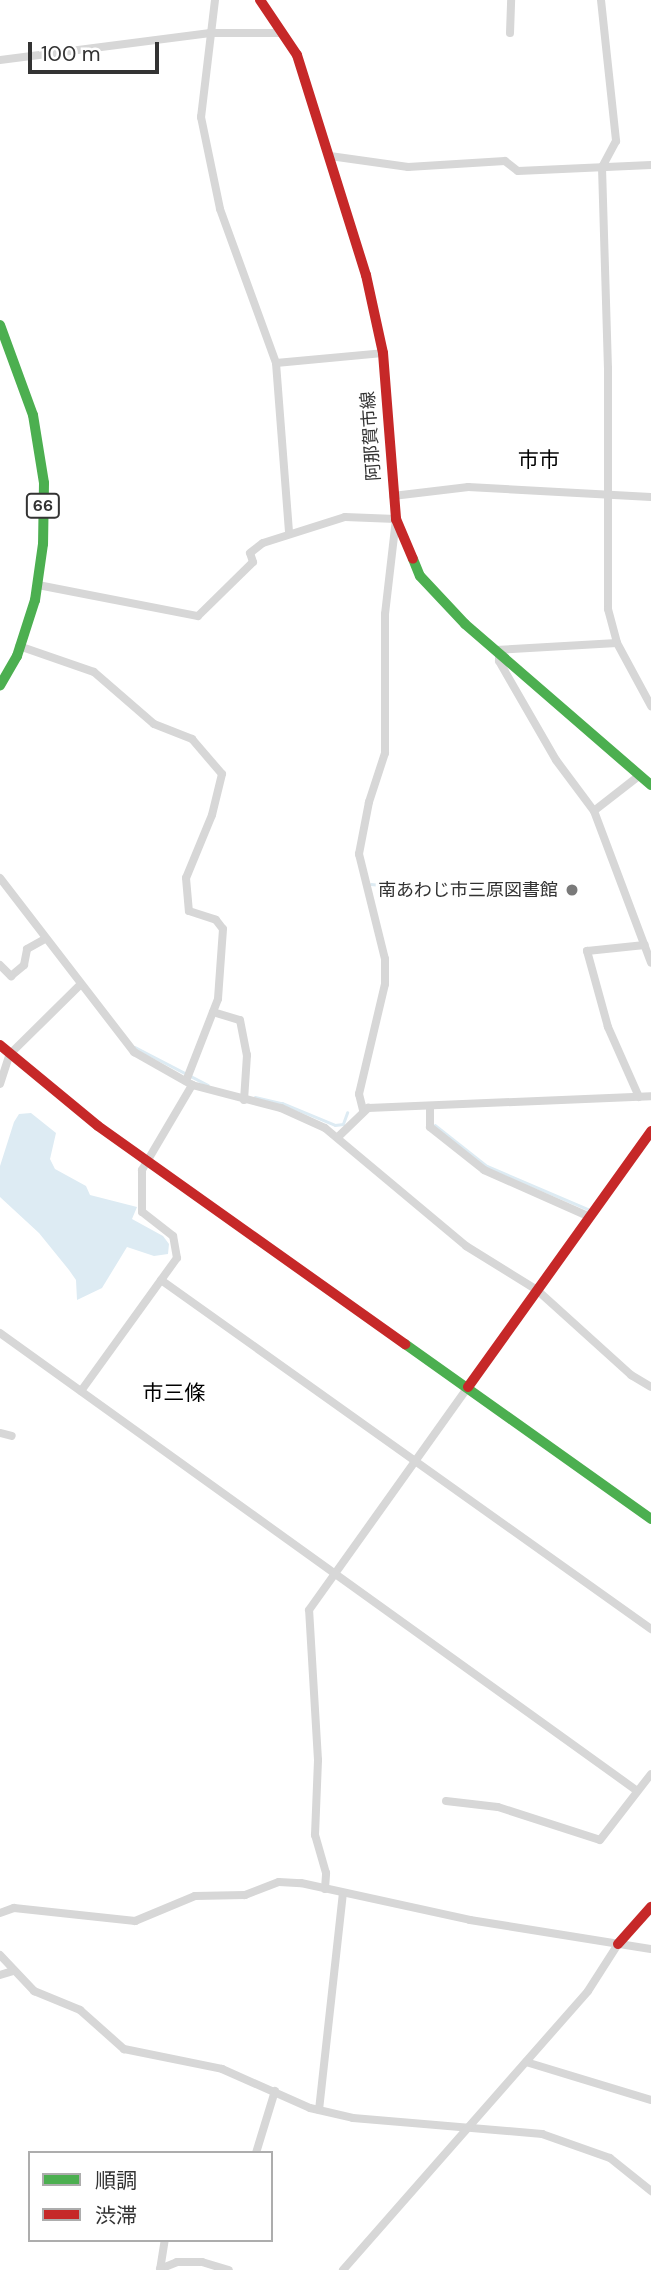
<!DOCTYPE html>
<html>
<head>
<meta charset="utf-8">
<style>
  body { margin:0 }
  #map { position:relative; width:651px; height:2270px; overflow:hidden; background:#fff; font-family:"DM Sans","Noto Sans JP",sans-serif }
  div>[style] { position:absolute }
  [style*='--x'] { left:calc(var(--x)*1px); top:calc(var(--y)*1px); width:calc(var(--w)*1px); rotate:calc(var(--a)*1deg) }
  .water>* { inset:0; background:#ddebf3 }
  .stream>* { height:2.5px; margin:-1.25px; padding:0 1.25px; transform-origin:1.25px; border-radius:1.25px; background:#ddebf3 }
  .street>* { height:8px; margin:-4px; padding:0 4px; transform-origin:4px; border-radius:4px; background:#d7d7d7 }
  .fast>* { height:10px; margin:-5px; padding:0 5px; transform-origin:5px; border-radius:5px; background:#4caf50 }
  .jam>* { height:10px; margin:-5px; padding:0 5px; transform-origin:5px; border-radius:5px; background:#c62828 }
  .dots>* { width:19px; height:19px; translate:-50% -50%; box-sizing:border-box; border:4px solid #fff; border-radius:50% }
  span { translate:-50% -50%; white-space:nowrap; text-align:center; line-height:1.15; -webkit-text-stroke:7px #fff; paint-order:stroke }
  .shield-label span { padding:2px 5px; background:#fff; border:2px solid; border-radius:5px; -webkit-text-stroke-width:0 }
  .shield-label { font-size:16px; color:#333; font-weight:700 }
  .street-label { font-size:18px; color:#333 }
  .poi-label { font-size:18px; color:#333 }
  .right { translate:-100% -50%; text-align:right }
  .quarter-label { font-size:21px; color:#000 }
  .legend { position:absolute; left:28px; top:2151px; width:245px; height:91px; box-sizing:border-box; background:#fff; border:2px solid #adadad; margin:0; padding:9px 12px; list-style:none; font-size:21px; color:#333 }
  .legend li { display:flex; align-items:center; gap:14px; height:35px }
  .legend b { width:35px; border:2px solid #adadad }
  .scale { position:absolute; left:28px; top:42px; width:131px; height:32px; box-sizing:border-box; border:4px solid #333; border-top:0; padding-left:9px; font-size:21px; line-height:24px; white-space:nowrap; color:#333; -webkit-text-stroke:5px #fff; paint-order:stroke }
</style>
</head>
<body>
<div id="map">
  <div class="water">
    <i style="clip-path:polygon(31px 1113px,56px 1133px,50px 1159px,55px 1169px,86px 1186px,90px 1195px,137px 1207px,132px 1219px,163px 1236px,169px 1244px,168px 1254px,154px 1256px,127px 1247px,102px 1288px,77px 1300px,76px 1280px,69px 1270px,39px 1233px,0 1197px,0 1166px,14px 1122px,19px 1114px)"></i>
  </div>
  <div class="stream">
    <i style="--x:371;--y:884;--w:69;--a:5.8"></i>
    <i style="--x:135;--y:1047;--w:82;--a:27.5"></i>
    <i style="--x:255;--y:1097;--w:28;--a:13"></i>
    <i style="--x:282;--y:1103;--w:57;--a:22.5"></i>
    <i style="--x:335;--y:1125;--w:8;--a:-7"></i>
    <i style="--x:343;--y:1124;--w:12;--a:-70"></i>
    <i style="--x:435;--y:1125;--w:66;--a:38.3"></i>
    <i style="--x:487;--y:1166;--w:110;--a:23.1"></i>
  </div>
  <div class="street">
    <i style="--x:215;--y:0;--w:118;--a:96.8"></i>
    <i style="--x:201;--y:117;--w:94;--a:78.3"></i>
    <i style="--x:220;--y:209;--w:164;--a:70"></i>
    <i style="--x:276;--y:363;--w:169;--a:85.6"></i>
    <i style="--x:601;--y:0;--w:142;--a:83.9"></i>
    <i style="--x:616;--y:141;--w:30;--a:118"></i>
    <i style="--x:602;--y:167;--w:201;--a:88.3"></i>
    <i style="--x:608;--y:368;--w:241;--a:90"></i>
    <i style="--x:608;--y:609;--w:35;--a:75"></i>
    <i style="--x:617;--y:643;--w:72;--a:61.6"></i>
    <i style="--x:510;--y:33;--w:33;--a:-88"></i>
    <i style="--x:0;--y:60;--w:212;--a:-7.3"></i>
    <i style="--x:210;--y:33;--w:72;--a:0"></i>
    <i style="--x:330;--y:156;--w:79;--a:8"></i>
    <i style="--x:408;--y:167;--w:97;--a:-3.5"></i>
    <i style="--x:505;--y:161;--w:16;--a:38"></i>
    <i style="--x:518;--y:171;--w:133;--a:-2.6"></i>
    <i style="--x:276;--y:363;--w:107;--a:-5.3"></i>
    <i style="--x:393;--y:496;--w:76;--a:-6.8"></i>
    <i style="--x:468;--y:487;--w:183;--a:3.1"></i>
    <i style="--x:38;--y:585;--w:163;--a:11"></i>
    <i style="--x:198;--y:616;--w:77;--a:-44.5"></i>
    <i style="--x:253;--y:562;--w:9;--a:-108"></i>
    <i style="--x:250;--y:553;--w:16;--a:-38"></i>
    <i style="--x:263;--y:543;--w:86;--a:-17.6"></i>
    <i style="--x:345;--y:517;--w:51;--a:2.2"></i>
    <i style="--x:396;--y:519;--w:96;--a:96.6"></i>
    <i style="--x:385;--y:614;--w:139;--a:90"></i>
    <i style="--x:385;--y:753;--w:52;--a:108.1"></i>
    <i style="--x:369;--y:802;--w:53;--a:100.9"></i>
    <i style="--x:359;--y:854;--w:108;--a:76.1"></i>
    <i style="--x:385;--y:959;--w:25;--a:90"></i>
    <i style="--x:385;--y:984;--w:113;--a:103.3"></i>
    <i style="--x:359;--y:1094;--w:16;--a:76"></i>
    <i style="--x:19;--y:646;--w:79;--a:19.1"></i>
    <i style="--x:94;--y:672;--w:79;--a:40.9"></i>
    <i style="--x:154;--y:724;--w:41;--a:21.5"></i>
    <i style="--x:192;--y:739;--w:46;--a:49.4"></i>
    <i style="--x:222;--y:774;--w:42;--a:103.7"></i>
    <i style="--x:212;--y:815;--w:68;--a:112.4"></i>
    <i style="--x:186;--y:878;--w:33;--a:85"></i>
    <i style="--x:189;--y:911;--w:28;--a:18"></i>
    <i style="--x:216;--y:920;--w:11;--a:52"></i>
    <i style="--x:223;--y:929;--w:70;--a:94.1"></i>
    <i style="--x:218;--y:999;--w:88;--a:111.3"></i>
    <i style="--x:495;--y:650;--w:122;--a:-3.3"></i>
    <i style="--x:499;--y:653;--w:8;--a:90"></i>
    <i style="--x:499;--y:661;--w:114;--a:60.1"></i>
    <i style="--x:556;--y:760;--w:64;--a:53.3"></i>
    <i style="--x:640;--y:775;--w:58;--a:142"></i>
    <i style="--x:594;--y:811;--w:162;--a:69.4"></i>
    <i style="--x:0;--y:878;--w:220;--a:52.4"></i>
    <i style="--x:134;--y:1052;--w:67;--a:29.6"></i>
    <i style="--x:192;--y:1085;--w:92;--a:14.5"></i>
    <i style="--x:281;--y:1108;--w:48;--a:24.4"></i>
    <i style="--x:325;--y:1128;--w:184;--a:39.9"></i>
    <i style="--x:466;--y:1246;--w:84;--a:31.8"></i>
    <i style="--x:537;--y:1290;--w:127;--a:42.1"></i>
    <i style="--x:631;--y:1375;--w:23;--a:31"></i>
    <i style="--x:0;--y:965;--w:16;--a:45"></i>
    <i style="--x:11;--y:976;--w:17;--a:-40"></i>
    <i style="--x:24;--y:965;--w:16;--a:-79"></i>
    <i style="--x:27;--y:949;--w:21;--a:-29"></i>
    <i style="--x:213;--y:1012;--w:28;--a:17"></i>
    <i style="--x:240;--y:1020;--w:36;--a:79"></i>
    <i style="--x:247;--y:1055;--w:45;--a:93.8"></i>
    <i style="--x:0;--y:1084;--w:32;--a:-72"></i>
    <i style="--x:10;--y:1054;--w:98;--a:-44.6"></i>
    <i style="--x:639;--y:1097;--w:77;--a:-113.9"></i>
    <i style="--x:608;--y:1027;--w:79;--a:-105.4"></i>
    <i style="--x:587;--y:951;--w:58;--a:-5.9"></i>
    <i style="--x:430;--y:1106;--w:21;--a:90"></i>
    <i style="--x:430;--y:1127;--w:69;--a:38.5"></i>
    <i style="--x:484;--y:1170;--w:116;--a:23.9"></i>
    <i style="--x:338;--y:1137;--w:42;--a:-44"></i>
    <i style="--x:368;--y:1108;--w:283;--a:-2.4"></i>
    <i style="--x:161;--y:1280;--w:602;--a:35.46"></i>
    <i style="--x:0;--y:1333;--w:783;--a:35.7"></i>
    <i style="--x:81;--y:1391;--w:164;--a:-54.2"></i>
    <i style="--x:177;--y:1258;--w:22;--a:-100"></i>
    <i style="--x:173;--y:1236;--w:39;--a:-142"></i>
    <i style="--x:142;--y:1212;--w:42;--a:-90"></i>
    <i style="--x:142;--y:1170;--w:99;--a:-59.5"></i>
    <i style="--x:0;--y:1433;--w:12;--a:14"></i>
    <i style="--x:446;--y:1801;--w:52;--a:6.6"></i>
    <i style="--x:498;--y:1807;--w:107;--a:17.9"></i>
    <i style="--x:600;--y:1840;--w:83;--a:-52.3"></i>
    <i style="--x:325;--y:1889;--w:16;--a:-86"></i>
    <i style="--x:326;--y:1873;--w:40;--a:-106"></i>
    <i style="--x:315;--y:1835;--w:75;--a:-87.7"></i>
    <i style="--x:318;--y:1760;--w:150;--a:-93.4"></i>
    <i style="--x:309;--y:1610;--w:274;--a:-54.5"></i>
    <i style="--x:0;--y:1913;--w:15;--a:-20"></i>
    <i style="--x:14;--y:1908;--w:122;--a:6.1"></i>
    <i style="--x:135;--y:1921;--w:65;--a:-22.6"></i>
    <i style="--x:195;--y:1896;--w:50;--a:-1.1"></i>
    <i style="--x:245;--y:1895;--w:36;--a:-21"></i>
    <i style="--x:279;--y:1882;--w:22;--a:3"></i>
    <i style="--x:301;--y:1883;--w:173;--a:12.3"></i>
    <i style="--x:470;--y:1920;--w:183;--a:9.1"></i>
    <i style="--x:0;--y:1955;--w:50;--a:46.6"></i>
    <i style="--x:34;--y:1991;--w:50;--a:22.4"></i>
    <i style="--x:80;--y:2010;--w:59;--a:41.6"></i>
    <i style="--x:124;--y:2049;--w:100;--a:11.5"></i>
    <i style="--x:222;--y:2069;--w:96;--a:23.9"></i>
    <i style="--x:310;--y:2108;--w:44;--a:13.1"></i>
    <i style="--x:353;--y:2118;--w:190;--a:4.8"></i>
    <i style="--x:542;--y:2134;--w:72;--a:19.4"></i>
    <i style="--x:610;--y:2158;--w:53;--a:38.8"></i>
    <i style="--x:0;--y:1975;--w:14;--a:-17"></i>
    <i style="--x:526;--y:2062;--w:131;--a:16.9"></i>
    <i style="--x:319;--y:2110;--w:217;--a:-83.7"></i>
    <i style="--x:256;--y:2153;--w:65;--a:-73"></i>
    <i style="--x:160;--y:2269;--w:18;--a:-22"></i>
    <i style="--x:177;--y:2262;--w:25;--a:0"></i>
    <i style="--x:202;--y:2262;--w:28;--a:17"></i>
    <i style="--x:160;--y:2270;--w:30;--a:-81"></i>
    <i style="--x:343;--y:2270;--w:371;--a:-48.7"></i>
    <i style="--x:588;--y:1991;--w:56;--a:-57.4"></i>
  </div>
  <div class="fast">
    <i style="--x:0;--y:325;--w:96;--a:69.9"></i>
    <i style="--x:33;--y:415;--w:69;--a:80.8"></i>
    <i style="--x:44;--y:483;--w:61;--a:90.9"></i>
    <i style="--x:43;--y:544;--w:57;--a:98.1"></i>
    <i style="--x:35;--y:600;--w:59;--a:107.8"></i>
    <i style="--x:17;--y:656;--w:34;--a:120"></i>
    <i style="--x:413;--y:559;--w:18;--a:68"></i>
    <i style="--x:420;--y:576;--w:66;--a:46.8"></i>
    <i style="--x:465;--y:624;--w:246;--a:40.9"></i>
    <i style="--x:405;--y:1344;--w:302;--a:35.4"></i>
  </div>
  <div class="jam">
    <i style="--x:260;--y:0;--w:66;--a:56.1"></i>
    <i style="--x:297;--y:55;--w:231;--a:72.6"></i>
    <i style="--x:366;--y:275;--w:80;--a:77.7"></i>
    <i style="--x:383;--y:353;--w:167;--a:85.5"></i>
    <i style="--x:396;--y:519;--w:43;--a:67"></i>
    <i style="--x:0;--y:1045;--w:127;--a:39.6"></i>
    <i style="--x:98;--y:1126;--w:377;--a:35.4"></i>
    <i style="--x:468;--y:1387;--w:315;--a:-54.4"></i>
    <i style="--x:618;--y:1944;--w:50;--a:-48.3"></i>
  </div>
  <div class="dots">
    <i style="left:572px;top:890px;background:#7a7a7a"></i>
  </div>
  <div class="shield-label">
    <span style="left:43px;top:506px">66</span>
  </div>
  <div class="street-label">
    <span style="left:371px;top:436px;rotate:-94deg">阿那賀市線</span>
  </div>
  <div class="poi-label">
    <span class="right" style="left:558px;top:890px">南あわじ市三原図書館</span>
  </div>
  <div class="quarter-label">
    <span style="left:539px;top:460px">市市</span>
    <span style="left:174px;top:1393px">市三條</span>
  </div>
  <ul class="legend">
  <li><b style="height:9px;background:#4caf50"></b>順調</li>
  <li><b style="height:9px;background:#c62828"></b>渋滞</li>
  </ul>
  <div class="scale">100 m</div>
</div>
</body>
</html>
